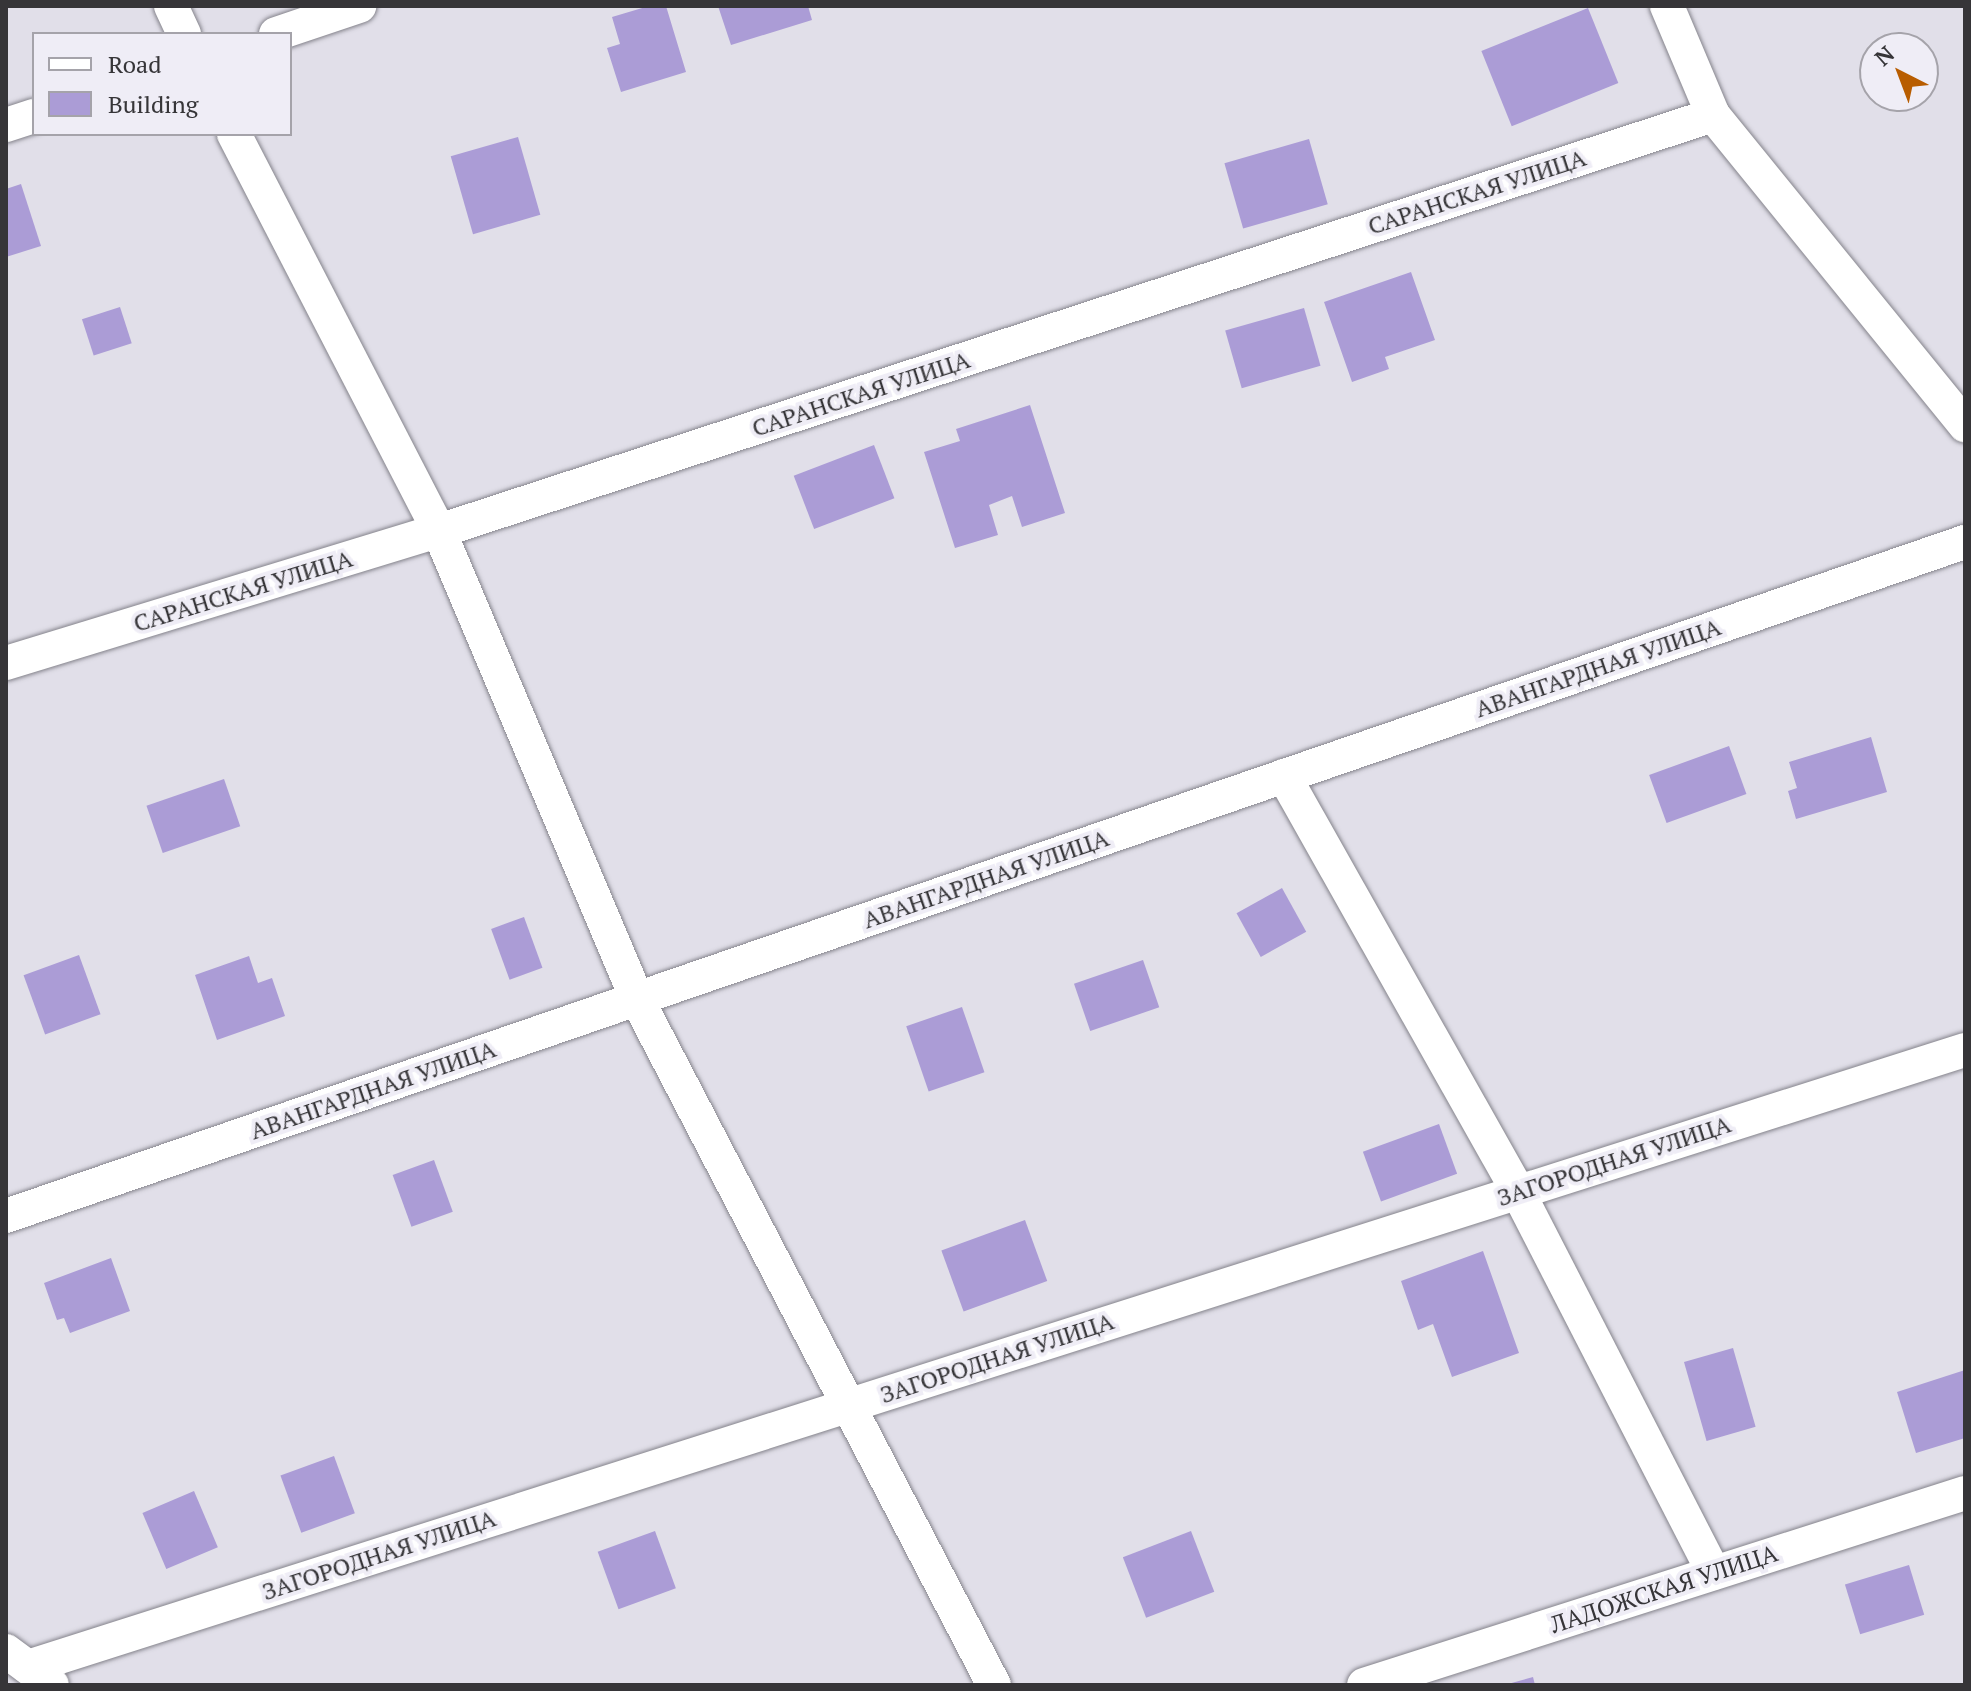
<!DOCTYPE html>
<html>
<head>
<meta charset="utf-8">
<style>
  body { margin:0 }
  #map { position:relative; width:1971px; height:1691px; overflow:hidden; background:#e1dfe9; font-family:"PT Serif",serif }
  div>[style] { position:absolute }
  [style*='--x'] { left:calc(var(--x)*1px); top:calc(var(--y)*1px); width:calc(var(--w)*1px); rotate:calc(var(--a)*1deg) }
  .building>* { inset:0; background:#ab9cd6; transform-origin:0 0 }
  .roads { filter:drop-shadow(0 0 2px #84838b) drop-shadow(0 0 2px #84838b) }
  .minor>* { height:34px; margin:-17px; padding:0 17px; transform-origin:17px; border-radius:17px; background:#fff }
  span { translate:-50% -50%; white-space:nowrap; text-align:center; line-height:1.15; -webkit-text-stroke:8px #efedf6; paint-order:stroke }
  .street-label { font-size:24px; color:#363538 }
  .frame { position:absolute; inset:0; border:8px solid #363538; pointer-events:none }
  .legend { position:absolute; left:32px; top:32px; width:260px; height:104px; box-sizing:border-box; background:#efedf6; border:2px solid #a5a3aa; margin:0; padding:10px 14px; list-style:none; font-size:24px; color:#363538 }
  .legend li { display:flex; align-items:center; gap:16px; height:40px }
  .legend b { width:40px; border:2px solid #a5a3aa }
  .north { position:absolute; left:1859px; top:32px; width:80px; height:80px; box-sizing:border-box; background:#efedf6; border:2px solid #a5a3aa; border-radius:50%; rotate:318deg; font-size:22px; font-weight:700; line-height:32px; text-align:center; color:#363538 }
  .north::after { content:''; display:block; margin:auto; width:28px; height:36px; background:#b85d00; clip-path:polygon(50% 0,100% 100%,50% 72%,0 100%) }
</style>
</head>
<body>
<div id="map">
  <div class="building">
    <i style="clip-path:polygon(649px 6px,666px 6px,686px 72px,621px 92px,607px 48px,620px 44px,612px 17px)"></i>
    <i style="clip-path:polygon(718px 6px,808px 6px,812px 20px,731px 45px)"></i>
    <i style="left:1588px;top:8px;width:81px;height:115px;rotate:68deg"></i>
    <i style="left:518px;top:137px;width:81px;height:70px;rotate:74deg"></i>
    <i style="left:1309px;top:139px;width:68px;height:88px;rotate:74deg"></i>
    <i style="clip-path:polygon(21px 184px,41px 246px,6px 257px,6px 189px)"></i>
    <i style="clip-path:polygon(1411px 272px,1435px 340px,1385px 357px,1389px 369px,1352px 382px,1324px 302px)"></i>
    <i style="left:120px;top:307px;width:38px;height:40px;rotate:72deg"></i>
    <i style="left:1304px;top:308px;width:60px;height:82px;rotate:74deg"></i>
    <i style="clip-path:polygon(1030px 405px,1065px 513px,1022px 527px,1012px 496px,989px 505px,998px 535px,955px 548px,924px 452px,960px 441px,956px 429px)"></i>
    <i style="left:874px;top:445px;width:57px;height:86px;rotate:69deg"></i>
    <i style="clip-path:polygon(1871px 737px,1887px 792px,1796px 819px,1788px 791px,1797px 788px,1789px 762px)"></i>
    <i style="left:1729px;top:746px;width:51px;height:85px;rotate:70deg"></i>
    <i style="left:224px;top:779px;width:50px;height:82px;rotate:71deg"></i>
    <i style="left:1282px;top:888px;width:50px;height:52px;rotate:61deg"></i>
    <i style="left:524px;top:917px;width:54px;height:35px;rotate:70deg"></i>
    <i style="left:79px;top:955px;width:63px;height:59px;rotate:70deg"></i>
    <i style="clip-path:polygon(249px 956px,258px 983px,272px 978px,285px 1016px,217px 1040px,195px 975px)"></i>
    <i style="left:1143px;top:960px;width:50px;height:73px;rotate:71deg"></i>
    <i style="left:962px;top:1007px;width:69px;height:59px;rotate:71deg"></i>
    <i style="left:1439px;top:1124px;width:53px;height:81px;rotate:70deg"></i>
    <i style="left:434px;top:1160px;width:55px;height:44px;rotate:70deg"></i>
    <i style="left:1025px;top:1220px;width:65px;height:89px;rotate:70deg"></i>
    <i style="clip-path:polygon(1483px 1251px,1519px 1353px,1452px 1377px,1433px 1324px,1418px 1330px,1401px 1281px)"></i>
    <i style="clip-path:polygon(111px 1258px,130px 1311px,70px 1333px,64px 1318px,57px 1320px,44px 1283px)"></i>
    <i style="left:1733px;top:1348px;width:82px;height:51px;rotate:74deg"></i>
    <i style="clip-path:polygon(1965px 1370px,1965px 1438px,1916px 1453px,1897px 1392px)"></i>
    <i style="left:334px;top:1456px;width:61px;height:57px;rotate:70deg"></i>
    <i style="left:194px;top:1491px;width:61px;height:56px;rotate:67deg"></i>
    <i style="left:655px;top:1531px;width:61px;height:61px;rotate:70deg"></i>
    <i style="left:1191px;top:1531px;width:65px;height:73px;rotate:69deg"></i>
    <i style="left:1909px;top:1565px;width:52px;height:67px;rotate:73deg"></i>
    <i style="clip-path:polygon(1533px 1677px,1535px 1685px,1508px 1685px,1508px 1684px)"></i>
  </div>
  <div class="roads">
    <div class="minor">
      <i style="--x:171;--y:6;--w:31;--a:65"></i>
      <i style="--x:1667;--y:6;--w:118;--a:67.1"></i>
      <i style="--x:1713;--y:115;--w:400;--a:50.9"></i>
      <i style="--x:276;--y:34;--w:88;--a:-18.6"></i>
      <i style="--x:6;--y:125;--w:29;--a:-18"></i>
      <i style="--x:234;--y:134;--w:447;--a:62.7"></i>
      <i style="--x:439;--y:531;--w:508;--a:67.07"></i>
      <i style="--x:637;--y:999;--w:773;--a:62.51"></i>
      <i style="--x:6;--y:663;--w:453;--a:-17"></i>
      <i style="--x:439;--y:531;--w:1340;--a:-18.08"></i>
      <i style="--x:1284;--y:776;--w:477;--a:60.6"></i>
      <i style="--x:1518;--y:1192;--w:428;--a:62.8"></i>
      <i style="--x:6;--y:1216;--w:2072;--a:-18.99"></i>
      <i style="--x:6;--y:1651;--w:57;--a:36.5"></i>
      <i style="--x:28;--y:1667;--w:2033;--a:-17.67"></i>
      <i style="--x:1364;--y:1685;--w:631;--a:-17.72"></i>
    </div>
  </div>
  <div class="street-label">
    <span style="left:1477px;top:192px;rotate:-18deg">САРАНСКАЯ УЛИЦА</span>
    <span style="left:861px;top:394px;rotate:-18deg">САРАНСКАЯ УЛИЦА</span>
    <span style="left:243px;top:591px;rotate:-17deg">САРАНСКАЯ УЛИЦА</span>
    <span style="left:1598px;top:668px;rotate:-19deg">АВАНГАРДНАЯ УЛИЦА</span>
    <span style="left:986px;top:879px;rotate:-19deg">АВАНГАРДНАЯ УЛИЦА</span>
    <span style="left:373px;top:1090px;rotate:-19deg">АВАНГАРДНАЯ УЛИЦА</span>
    <span style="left:1614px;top:1161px;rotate:-18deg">ЗАГОРОДНАЯ УЛИЦА</span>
    <span style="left:997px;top:1358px;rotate:-18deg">ЗАГОРОДНАЯ УЛИЦА</span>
    <span style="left:379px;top:1555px;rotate:-18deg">ЗАГОРОДНАЯ УЛИЦА</span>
    <span style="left:1664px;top:1589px;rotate:-18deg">ЛАДОЖСКАЯ УЛИЦА</span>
  </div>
  <div class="frame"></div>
  <ul class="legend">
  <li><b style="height:10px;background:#fff"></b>Road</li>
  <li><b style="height:22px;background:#ab9cd6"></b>Building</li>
  </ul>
  <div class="north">N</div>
</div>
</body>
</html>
